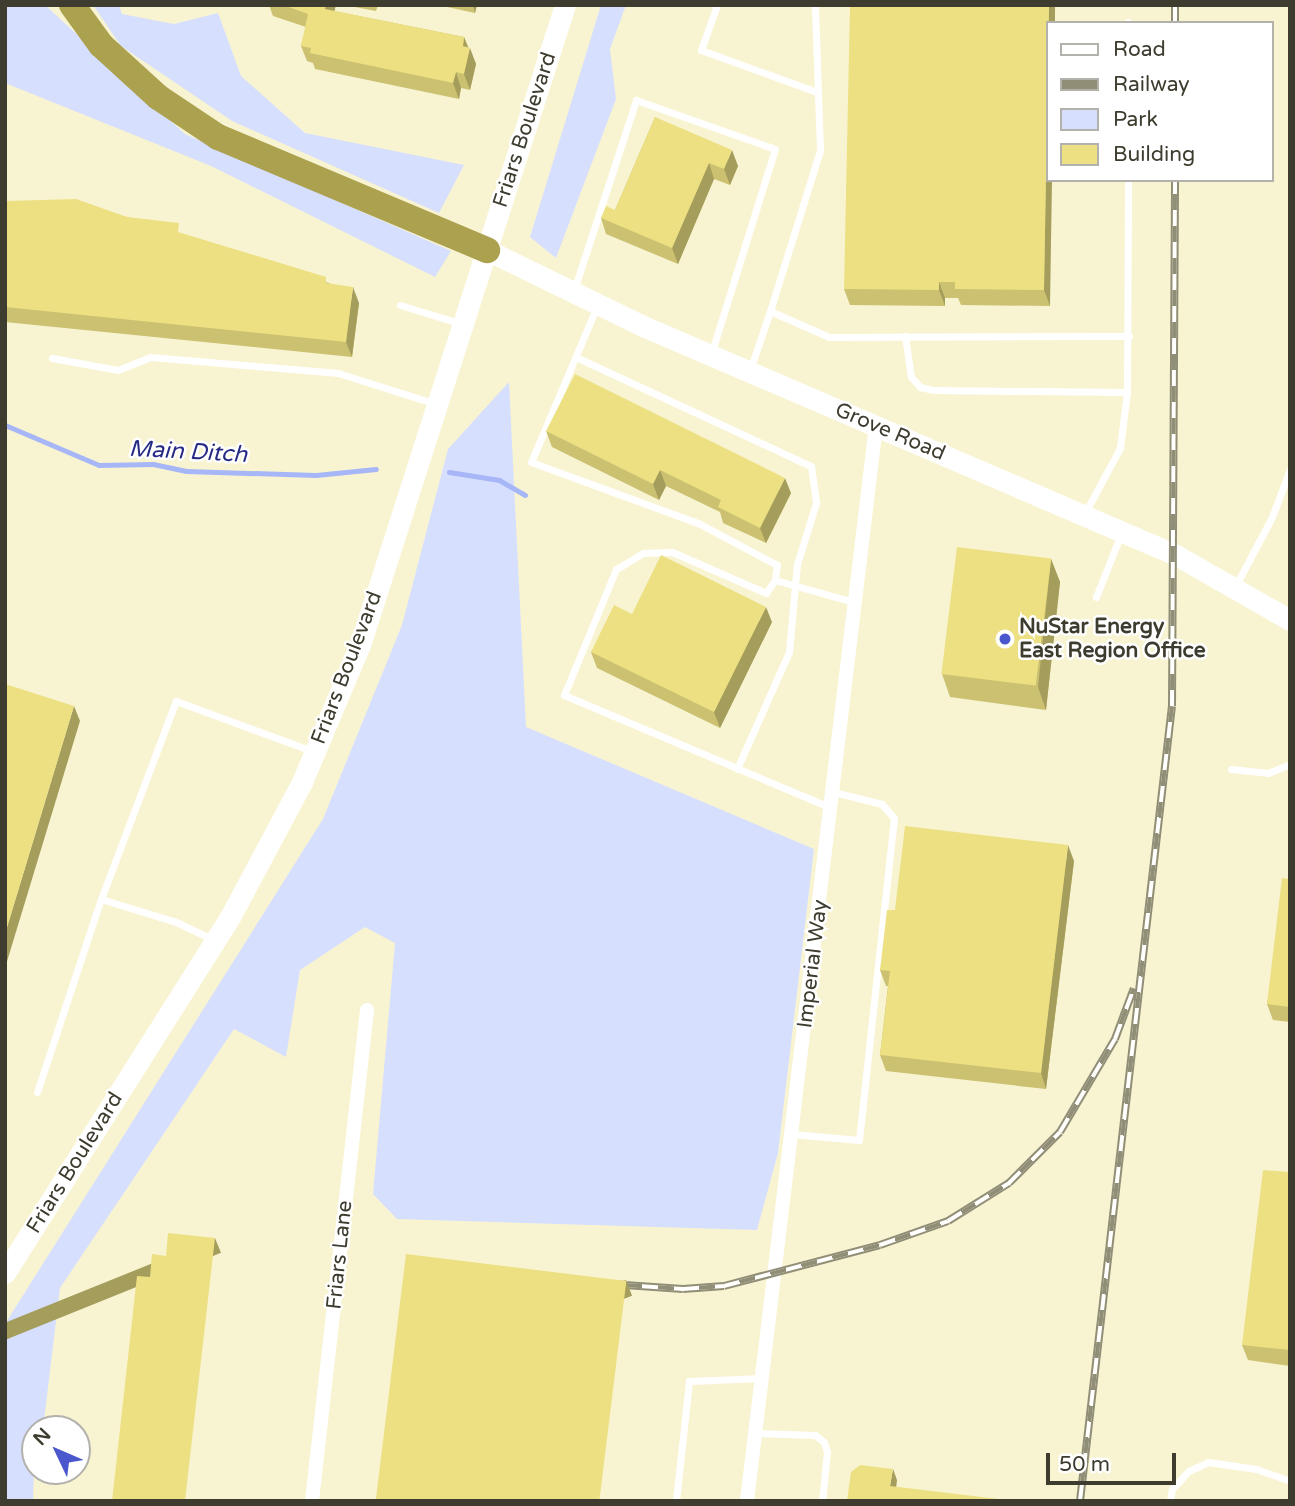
<!DOCTYPE html>
<html>
<head>
<meta charset="utf-8">
<style>
  body { margin:0 }
  #map { position:relative; width:1295px; height:1506px; overflow:hidden; background:#f8f4d2; font-family:"Varela Round",sans-serif }
  div>[style] { position:absolute }
  [style*='--x'] { left:calc(var(--x)*1px); top:calc(var(--y)*1px); width:calc(var(--w)*1px); rotate:calc(var(--a)*1deg) }
  .green>* { inset:0; background:#d7dffe }
  .stream>* { height:5px; margin:-2.5px; padding:0 2.5px; transform-origin:2.5px; border-radius:2.5px; background:#a7b6f6 }
  .lane>* { height:7px; margin:-3.5px; padding:0 3.5px; transform-origin:3.5px; border-radius:3.5px; background:#fff }
  .street>* { height:14px; margin:-7px; padding:0 7px; transform-origin:7px; border-radius:7px; background:#fff }
  .secondary>* { height:21px; margin:-10.5px; padding:0 10.5px; transform-origin:10.5px; border-radius:10.5px; background:#fff }
  .highway>* { height:26px; margin:-13px; padding:0 13px; transform-origin:13px; border-radius:13px; background:#aca14f }
  .rail>* { height:8px; margin-top:-4px; transform-origin:0; background:repeating-linear-gradient(90deg,#fff 0 16px,#918e78 0 32px); box-sizing:border-box; border-block:2px solid #918e78 }
  .wall>* { inset:0; background:#cbc171 }
  .shaded-wall>* { inset:0; background:#a59d5c; transform-origin:0 0 }
  .building>* { inset:0; background:#ece083; transform-origin:0 0 }
  .dots>* { width:19px; height:19px; translate:-50% -50%; box-sizing:border-box; border:4px solid #fff; border-radius:50% }
  span { translate:-50% -50%; white-space:nowrap; text-align:center; line-height:1.15; -webkit-text-stroke:5px #fff; paint-order:stroke }
  .street-label { font-size:21px; color:#3e3c2f }
  .poi-label { font-size:21px; color:#3e3c2f; font-weight:700 }
  .left { translate:0 -50%; text-align:left }
  .water-label { font-size:23px; color:#262a83; font-style:italic }
  .frame { position:absolute; inset:0; border:7px solid #3e3c2f; pointer-events:none }
  .legend { position:absolute; left:1046px; top:21px; width:228px; height:161px; box-sizing:border-box; background:#fff; border:2px solid #b2b1ac; margin:0; padding:9px 12px; list-style:none; font-size:21px; color:#3e3c2f }
  .legend li { display:flex; align-items:center; gap:14px; height:35px }
  .legend b { width:35px; border:2px solid #b2b1ac }
  .north { position:absolute; left:21px; top:1415px; width:70px; height:70px; box-sizing:border-box; background:#fff; border:2px solid #b2b1ac; border-radius:50%; rotate:314deg; font-size:19px; font-weight:700; line-height:28px; text-align:center; color:#3e3c2f }
  .north::after { content:''; display:block; margin:auto; width:24px; height:32px; background:#4b57cc; clip-path:polygon(50% 0,100% 100%,50% 72%,0 100%) }
  .scale { position:absolute; left:1046px; top:1453px; width:130px; height:32px; box-sizing:border-box; border:4px solid #3e3c2f; border-top:0; padding-left:9px; font-size:21px; line-height:24px; white-space:nowrap; color:#3e3c2f; -webkit-text-stroke:5px #fff; paint-order:stroke }
</style>
</head>
<body>
<div id="map">
  <div class="green">
    <i style="clip-path:polygon(5px 5px,45px 5px,185px 134px,451px 251px,435px 277px,211px 166px,5px 83px)"></i>
    <i style="clip-path:polygon(93px 5px,119px 5px,122px 14px,174px 24px,218px 13px,241px 76px,305px 133px,464px 165px,439px 213px,232px 121px,121px 46px)"></i>
    <i style="clip-path:polygon(601px 5px,626px 5px,610px 49px,616px 99px,556px 258px,530px 237px)"></i>
    <i style="clip-path:polygon(509px 382px,526px 727px,814px 849px,778px 1153px,757px 1230px,397px 1219px,373px 1194px,395px 943px,365px 927px,300px 970px,286px 1057px,234px 1029px,60px 1288px,43px 1429px,35px 1429px,33px 1501px,5px 1501px,5px 1324px,323px 819px,402px 625px,448px 449px)"></i>
  </div>
  <div class="stream">
    <i style="--x:5;--y:425;--w:102;--a:23.1"></i>
    <i style="--x:99;--y:465;--w:54;--a:-1.1"></i>
    <i style="--x:153;--y:464;--w:34;--a:12"></i>
    <i style="--x:186;--y:471;--w:130;--a:1.8"></i>
    <i style="--x:316;--y:475;--w:60;--a:-5.7"></i>
    <i style="--x:449;--y:472;--w:51;--a:9.1"></i>
    <i style="--x:499;--y:480;--w:30;--a:30"></i>
  </div>
  <div class="lane">
    <i style="--x:717;--y:5;--w:48;--a:109.6"></i>
    <i style="--x:701;--y:50;--w:123;--a:19.9"></i>
    <i style="--x:1128;--y:23;--w:1;--a:-90"></i>
    <i style="--x:574;--y:290;--w:200;--a:-71.9"></i>
    <i style="--x:636;--y:100;--w:147;--a:19.4"></i>
    <i style="--x:775;--y:149;--w:215;--a:107.3"></i>
    <i style="--x:400;--y:305;--w:62;--a:17"></i>
    <i style="--x:597;--y:306;--w:169;--a:112.9"></i>
    <i style="--x:531;--y:462;--w:180;--a:20.1"></i>
    <i style="--x:700;--y:524;--w:87;--a:28"></i>
    <i style="--x:777;--y:565;--w:15;--a:98"></i>
    <i style="--x:775;--y:580;--w:16;--a:125"></i>
    <i style="--x:766;--y:593;--w:103;--a:-156.4"></i>
    <i style="--x:672;--y:552;--w:29;--a:178"></i>
    <i style="--x:643;--y:553;--w:31;--a:149"></i>
    <i style="--x:616;--y:569;--w:136;--a:112.4"></i>
    <i style="--x:564;--y:695;--w:290;--a:22.9"></i>
    <i style="--x:770;--y:311;--w:169;--a:-72.7"></i>
    <i style="--x:820;--y:150;--w:145;--a:-92"></i>
    <i style="--x:905;--y:336;--w:41;--a:81.7"></i>
    <i style="--x:911;--y:377;--w:13;--a:48"></i>
    <i style="--x:920;--y:387;--w:13;--a:13"></i>
    <i style="--x:933;--y:390;--w:194;--a:0.6"></i>
    <i style="--x:52;--y:358;--w:67;--a:10.3"></i>
    <i style="--x:118;--y:370;--w:35;--a:-22"></i>
    <i style="--x:151;--y:357;--w:188;--a:4.9"></i>
    <i style="--x:338;--y:373;--w:100;--a:17.5"></i>
    <i style="--x:578;--y:358;--w:257;--a:24.9"></i>
    <i style="--x:811;--y:466;--w:37;--a:82"></i>
    <i style="--x:816;--y:503;--w:64;--a:107.3"></i>
    <i style="--x:797;--y:564;--w:88;--a:95.2"></i>
    <i style="--x:789;--y:652;--w:128;--a:114"></i>
    <i style="--x:750;--y:370;--w:62;--a:-71.3"></i>
    <i style="--x:770;--y:311;--w:64;--a:23.8"></i>
    <i style="--x:829;--y:337;--w:300;--a:-0.2"></i>
    <i style="--x:1085;--y:513;--w:74;--a:-61.7"></i>
    <i style="--x:1120;--y:448;--w:56;--a:-82.9"></i>
    <i style="--x:1127;--y:392;--w:212;--a:-89.7"></i>
    <i style="--x:775;--y:580;--w:82;--a:15.6"></i>
    <i style="--x:1236;--y:585;--w:77;--a:-62.1"></i>
    <i style="--x:1272;--y:517;--w:51;--a:-69.4"></i>
    <i style="--x:1096;--y:597;--w:68;--a:-68.4"></i>
    <i style="--x:1231;--y:769;--w:37;--a:6"></i>
    <i style="--x:1268;--y:773;--w:24;--a:-22"></i>
    <i style="--x:101;--y:899;--w:212;--a:-69.3"></i>
    <i style="--x:176;--y:701;--w:145;--a:20.2"></i>
    <i style="--x:37;--y:1092;--w:203;--a:-71.7"></i>
    <i style="--x:101;--y:899;--w:78;--a:17"></i>
    <i style="--x:176;--y:922;--w:42;--a:25.3"></i>
    <i style="--x:792;--y:1134;--w:67;--a:5.1"></i>
    <i style="--x:859;--y:1140;--w:324;--a:-83.8"></i>
    <i style="--x:894;--y:818;--w:18;--a:-131"></i>
    <i style="--x:882;--y:804;--w:49;--a:-166"></i>
    <i style="--x:756;--y:1433;--w:59;--a:1.9"></i>
    <i style="--x:815;--y:1435;--w:11;--a:38"></i>
    <i style="--x:824;--y:1442;--w:10;--a:73"></i>
    <i style="--x:827;--y:1452;--w:49;--a:95.8"></i>
    <i style="--x:676;--y:1501;--w:121;--a:-83.8"></i>
    <i style="--x:689;--y:1381;--w:73;--a:-2.4"></i>
    <i style="--x:1170;--y:1501;--w:12;--a:-81"></i>
    <i style="--x:1172;--y:1489;--w:25;--a:-47"></i>
    <i style="--x:1189;--y:1471;--w:21;--a:-25"></i>
    <i style="--x:1208;--y:1462;--w:49;--a:8.3"></i>
    <i style="--x:1256;--y:1469;--w:36;--a:19"></i>
  </div>
  <div class="street">
    <i style="--x:312;--y:1501;--w:494;--a:-83.6"></i>
    <i style="--x:747;--y:1501;--w:1083;--a:-83.16"></i>
  </div>
  <div class="secondary">
    <i style="--x:487;--y:250;--w:174;--a:26"></i>
    <i style="--x:643;--y:326;--w:580;--a:23.25"></i>
    <i style="--x:1176;--y:555;--w:131;--a:29.7"></i>
    <i style="--x:5;--y:1273;--w:421;--a:-57.7"></i>
    <i style="--x:230;--y:917;--w:153;--a:-61.9"></i>
    <i style="--x:302;--y:782;--w:149;--a:-67.1"></i>
    <i style="--x:360;--y:645;--w:672;--a:-72.24"></i>
  </div>
  <div class="highway">
    <i style="--x:72;--y:5;--w:49;--a:54.1"></i>
    <i style="--x:101;--y:45;--w:77;--a:42.4"></i>
    <i style="--x:158;--y:97;--w:72;--a:33.7"></i>
    <i style="--x:218;--y:137;--w:292;--a:22.8"></i>
  </div>
  <div class="rail">
    <i style="--x:1175;--y:23;--w:18;--a:-90"></i>
    <i style="--x:610;--y:1284;--w:73;--a:3.9"></i>
    <i style="--x:683;--y:1289;--w:41;--a:-4.2"></i>
    <i style="--x:724;--y:1286;--w:161;--a:-14.7"></i>
    <i style="--x:880;--y:1245;--w:72;--a:-19.4"></i>
    <i style="--x:948;--y:1221;--w:72;--a:-31.9"></i>
    <i style="--x:1009;--y:1183;--w:72;--a:-45"></i>
    <i style="--x:1060;--y:1132;--w:108;--a:-59.4"></i>
    <i style="--x:1115;--y:1039;--w:54;--a:-69.6"></i>
    <i style="--x:1080;--y:1501;--w:800;--a:-83.4"></i>
    <i style="--x:1172;--y:706;--w:526;--a:-89.67"></i>
  </div>
  <div class="wall">
    <i style="clip-path:polygon(269px 5px,336px 5px,334px 11px,464px 37px,476px 64px,470px 90px,461px 88px,459px 99px,315px 69px,313px 63px,307px 61px,301px 46px,306px 27px,273px 16px)"></i>
    <i style="clip-path:polygon(344px 5px,378px 5px,376px 11px)"></i>
    <i style="clip-path:polygon(438px 5px,477px 5px,475px 13px)"></i>
    <i style="clip-path:polygon(1055px 5px,1055px 23px,1048px 23px,1050px 306px,961px 305px,958px 298px,945px 298px,945px 306px,850px 305px,844px 289px)"></i>
    <i style="clip-path:polygon(655px 117px,738px 166px,730px 185px,714px 179px,678px 264px,606px 234px,601px 218px,615px 210px)"></i>
    <i style="clip-path:polygon(5px 201px,127px 217px,182px 234px,329px 283px,359px 303px,352px 357px,5px 322px)"></i>
    <i style="clip-path:polygon(546px 431px,791px 493px,766px 543px,723px 523px,720px 512px,666px 486px,659px 500px,552px 447px)"></i>
    <i style="clip-path:polygon(1051px 559px,1060px 582px,1046px 710px,950px 697px,942px 674px)"></i>
    <i style="clip-path:polygon(632px 614px,772px 622px,720px 728px,597px 668px,591px 652px)"></i>
    <i style="clip-path:polygon(1074px 861px,1046px 1089px,886px 1071px,880px 1055px,888px 986px,886px 986px,880px 970px,895px 910px)"></i>
    <i style="clip-path:polygon(1290px 879px,1290px 1022px,1273px 1020px,1267px 1004px)"></i>
    <i style="clip-path:polygon(1290px 1172px,1290px 1366px,1248px 1360px,1242px 1345px)"></i>
  </div>
  <div class="shaded-wall">
    <i style="clip-path:polygon(326px 5px,336px 5px,331px 25px,325px 9px)"></i>
    <i style="clip-path:polygon(473px 5px,477px 5px,475px 13px)"></i>
    <i style="left:1049px;top:5px;width:6px;height:18px"></i>
    <i style="clip-path:polygon(464px 37px,469px 51px,470px 48px,476px 64px,470px 90px,464px 74px,463px 46px)"></i>
    <i style="clip-path:polygon(1048px 56px,1048px 180px,1052px 180px,1050px 306px,1044px 290px)"></i>
    <i style="clip-path:polygon(456px 72px,461px 88px,459px 99px,453px 83px)"></i>
    <i style="clip-path:polygon(732px 150px,738px 166px,730px 185px,724px 169px)"></i>
    <i style="clip-path:polygon(709px 163px,714px 179px,678px 264px,672px 248px)"></i>
    <i style="clip-path:polygon(939px 282px,945px 298px,945px 306px,939px 290px)"></i>
    <i style="clip-path:polygon(353px 287px,359px 303px,352px 357px,346px 342px)"></i>
    <i style="clip-path:polygon(660px 470px,666px 486px,659px 500px,653px 484px)"></i>
    <i style="clip-path:polygon(785px 478px,791px 493px,766px 543px,760px 528px)"></i>
    <i style="clip-path:polygon(1051px 559px,1060px 582px,1046px 710px,1038px 687px)"></i>
    <i style="clip-path:polygon(766px 607px,772px 622px,720px 728px,714px 712px)"></i>
    <i style="clip-path:polygon(74px 706px,80px 721px,5px 968px,5px 934px)"></i>
    <i style="clip-path:polygon(1068px 845px,1074px 861px,1046px 1089px,1041px 1073px)"></i>
    <i style="left:215px;top:1238px;width:16px;height:265px;rotate:68deg"></i>
    <i style="left:626px;top:1280px;width:17px;height:223px;rotate:69deg"></i>
    <i style="clip-path:polygon(893px 1469px,897px 1480px,895px 1498px,890px 1486px)"></i>
  </div>
  <div class="building">
    <i style="clip-path:polygon(283px 5px,326px 5px,325px 9px,464px 37px,463px 46px,470px 48px,464px 74px,456px 72px,453px 83px,310px 53px,311px 48px,301px 46px,308px 14px)"></i>
    <i style="clip-path:polygon(850px 5px,1049px 5px,1044px 290px,955px 289px,955px 282px,939px 282px,939px 290px,844px 289px)"></i>
    <i style="clip-path:polygon(655px 117px,732px 150px,724px 169px,709px 163px,672px 248px,601px 218px,606px 206px,615px 210px)"></i>
    <i style="clip-path:polygon(76px 199px,127px 217px,179px 223px,178px 232px,326px 277px,326px 283px,353px 287px,346px 342px,5px 307px,5px 201px)"></i>
    <i style="clip-path:polygon(575px 374px,785px 478px,760px 528px,718px 507px,721px 500px,660px 470px,653px 484px,546px 431px)"></i>
    <i style="left:957px;top:547px;width:95px;height:128px;rotate:7deg"></i>
    <i style="clip-path:polygon(661px 555px,766px 607px,714px 712px,591px 652px,614px 605px,632px 614px)"></i>
    <i style="clip-path:polygon(5px 684px,74px 706px,5px 934px)"></i>
    <i style="clip-path:polygon(905px 826px,1068px 845px,1041px 1073px,880px 1055px,890px 971px,880px 970px,887px 910px,895px 910px)"></i>
    <i style="clip-path:polygon(1282px 878px,1290px 879px,1290px 1007px,1267px 1004px)"></i>
    <i style="clip-path:polygon(1263px 1170px,1290px 1172px,1290px 1350px,1242px 1345px)"></i>
    <i style="clip-path:polygon(168px 1233px,215px 1238px,185px 1501px,112px 1501px,137px 1276px,150px 1277px,152px 1254px,166px 1256px)"></i>
    <i style="left:406px;top:1254px;width:222px;height:249px;rotate:7deg"></i>
    <i style="clip-path:polygon(860px 1465px,893px 1469px,890px 1486px,1015px 1501px,847px 1501px,851px 1472px)"></i>
  </div>
  <div class="dots">
    <i style="left:1005px;top:639px;background:#4b57cc"></i>
  </div>
  <div class="street-label">
    <span style="left:525px;top:130px;rotate:-72deg">Friars Boulevard</span>
    <span style="left:890px;top:432px;rotate:23deg">Grove Road</span>
    <span style="left:347px;top:668px;rotate:-69deg">Friars Boulevard</span>
    <span style="left:813px;top:964px;rotate:-83deg">Imperial Way</span>
    <span style="left:75px;top:1163px;rotate:-58deg">Friars Boulevard</span>
    <span style="left:340px;top:1255px;rotate:-84deg">Friars Lane</span>
  </div>
  <div class="poi-label">
    <span class="left" style="left:1019px;top:639px">NuStar Energy<br>East Region Office</span>
  </div>
  <div class="water-label">
    <span style="left:188px;top:452px;rotate:3deg">Main Ditch</span>
  </div>
  <div class="frame"></div>
  <ul class="legend">
  <li><b style="height:9px;background:#fff"></b>Road</li>
  <li><b style="height:9px;background:#918e78"></b>Railway</li>
  <li><b style="height:19px;background:#d7dffe"></b>Park</li>
  <li><b style="height:19px;background:#ece083"></b>Building</li>
  </ul>
  <div class="north">N</div>
  <div class="scale">50 m</div>
</div>
</body>
</html>
